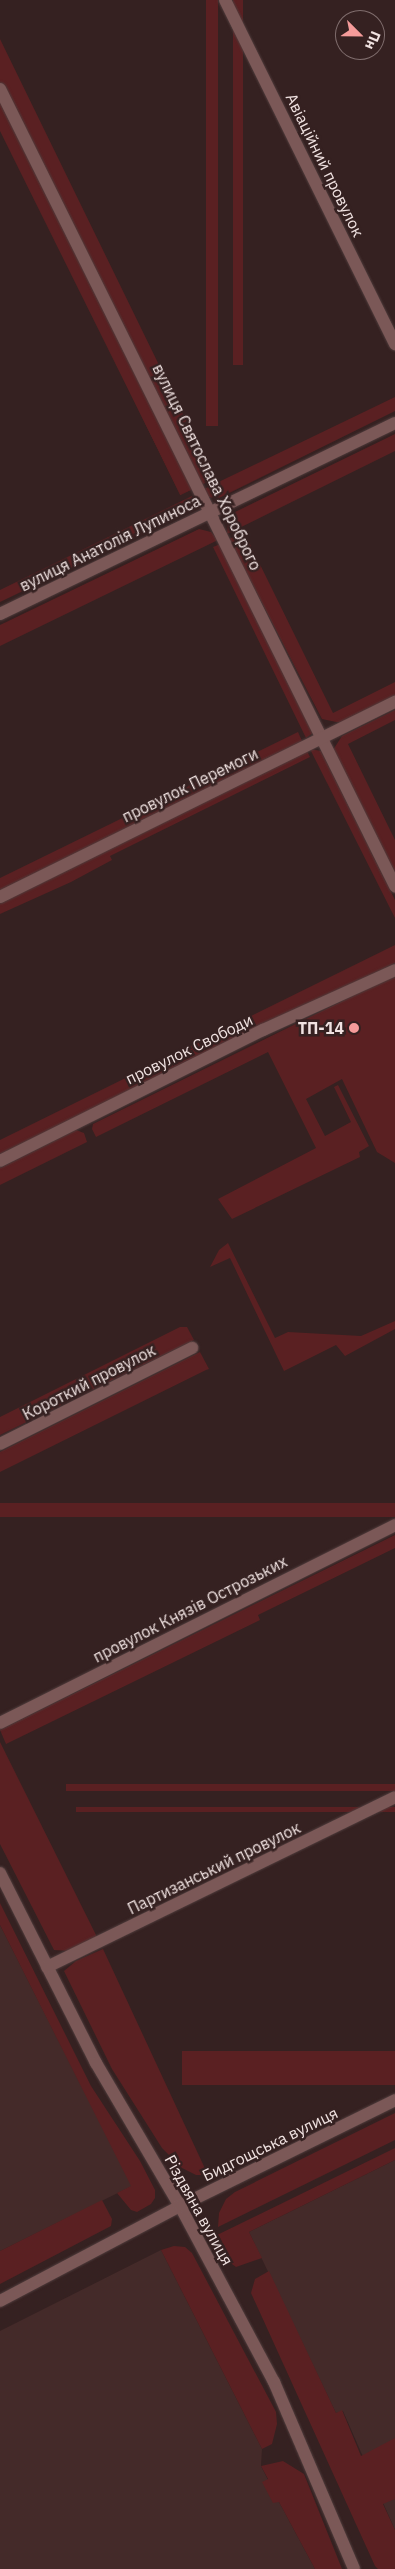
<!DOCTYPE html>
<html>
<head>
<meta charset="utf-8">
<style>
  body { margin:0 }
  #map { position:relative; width:395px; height:2569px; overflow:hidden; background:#352121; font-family:"IBM Plex Sans",sans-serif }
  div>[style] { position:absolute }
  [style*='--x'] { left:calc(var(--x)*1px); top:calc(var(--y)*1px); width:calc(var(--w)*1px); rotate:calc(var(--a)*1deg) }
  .built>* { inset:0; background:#442a29 }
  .green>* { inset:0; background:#5a2022; transform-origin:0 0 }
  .roads { filter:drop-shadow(0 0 1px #4f3c3c) drop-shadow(0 0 1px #4f3c3c) }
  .minor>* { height:12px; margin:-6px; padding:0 6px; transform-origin:6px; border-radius:6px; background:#7b5857 }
  .dots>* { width:14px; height:14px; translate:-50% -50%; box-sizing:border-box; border:2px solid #352121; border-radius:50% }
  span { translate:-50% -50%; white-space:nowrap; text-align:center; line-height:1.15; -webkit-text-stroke:5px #352121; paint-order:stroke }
  .street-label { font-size:16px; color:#f0e2e1 }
  .poi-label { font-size:16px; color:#f0e2e1; font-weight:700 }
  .right { translate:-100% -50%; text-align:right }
  .north { position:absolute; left:335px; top:10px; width:50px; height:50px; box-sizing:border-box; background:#352121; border:1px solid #806e6e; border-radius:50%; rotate:113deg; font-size:14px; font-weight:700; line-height:20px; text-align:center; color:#f0e2e1 }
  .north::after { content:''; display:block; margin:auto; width:18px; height:22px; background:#f59b9a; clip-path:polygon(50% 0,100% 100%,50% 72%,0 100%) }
</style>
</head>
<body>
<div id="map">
  <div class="built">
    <i style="clip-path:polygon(0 1925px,132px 2186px,0 2251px)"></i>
    <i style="clip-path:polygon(395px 2160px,395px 2530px,343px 2411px,336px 2413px,249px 2232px)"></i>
    <i style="clip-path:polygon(161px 2250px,262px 2449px,261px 2466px,268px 2480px,263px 2482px,279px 2502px,315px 2569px,0 2569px,0 2331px)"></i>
  </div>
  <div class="green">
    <i style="left:206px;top:0;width:12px;height:426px"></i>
    <i style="left:233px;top:0;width:10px;height:365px"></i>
    <i style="left:0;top:39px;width:489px;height:38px;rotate:64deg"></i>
    <i style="clip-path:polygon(0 108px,191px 490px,180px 494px,0 131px)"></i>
    <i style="clip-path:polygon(395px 397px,395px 411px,217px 499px,209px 497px,204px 489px)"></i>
    <i style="clip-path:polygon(395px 434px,395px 451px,227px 534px,229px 515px)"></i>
    <i style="clip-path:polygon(192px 496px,194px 509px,0 602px,0 590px)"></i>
    <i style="clip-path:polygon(199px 529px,211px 532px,218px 540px,0 646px,0 625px)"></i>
    <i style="clip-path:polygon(244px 532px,333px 713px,395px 682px,395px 696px,341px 723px,322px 719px,229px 539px)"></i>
    <i style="clip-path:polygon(220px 544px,314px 732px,306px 738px,213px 547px)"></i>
    <i style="clip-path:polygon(395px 710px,395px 720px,348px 744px,395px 840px,395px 875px,333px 750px,342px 736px)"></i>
    <i style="clip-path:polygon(298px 732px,302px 741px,0 891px,0 878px)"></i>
    <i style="clip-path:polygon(310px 749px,321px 751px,395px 900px,395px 918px)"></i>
    <i style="clip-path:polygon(307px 751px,310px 757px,110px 856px,112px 860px,71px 882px,0 914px,0 903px)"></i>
    <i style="clip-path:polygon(395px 945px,395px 963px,0 1154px,0 1140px)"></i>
    <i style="clip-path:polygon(395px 975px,395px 1163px,377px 1152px,342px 1079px,306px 1099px,325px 1136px,351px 1122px,334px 1087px,338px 1085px,369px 1146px,359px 1152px,360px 1157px,232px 1219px,218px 1199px,316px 1148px,268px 1052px,96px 1137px,92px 1129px,93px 1124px)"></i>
    <i style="clip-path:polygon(76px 1130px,84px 1133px,87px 1142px,0 1185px,0 1168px)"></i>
    <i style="clip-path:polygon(228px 1243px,275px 1338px,288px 1332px,361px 1336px,395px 1321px,395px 1329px,345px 1356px,336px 1345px,284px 1371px,230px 1258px,210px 1267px,219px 1250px)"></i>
    <i style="clip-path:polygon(180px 1327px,187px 1327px,194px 1340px,0 1435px,0 1417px)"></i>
    <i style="clip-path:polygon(200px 1352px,209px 1369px,206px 1370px,0 1472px,0 1452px)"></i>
    <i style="left:395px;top:1503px;width:14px;height:441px;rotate:90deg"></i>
    <i style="clip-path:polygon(395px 1535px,395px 1548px,258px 1615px,260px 1620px,6px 1744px,0 1730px)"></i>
    <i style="clip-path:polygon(0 1742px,97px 1937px,70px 1951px,54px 1950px,0 1844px)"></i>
    <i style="left:395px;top:1784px;width:7px;height:329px;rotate:90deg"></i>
    <i style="left:395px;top:1807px;width:5px;height:319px;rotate:90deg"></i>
    <i style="clip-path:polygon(0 1903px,91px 2086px,140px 2161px,155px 2190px,155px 2198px,151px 2204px,137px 2212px,131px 2210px,117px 2193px,131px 2186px,0 1925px)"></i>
    <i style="clip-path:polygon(103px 1949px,208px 2175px,196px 2175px,182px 2168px,162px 2148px,112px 2069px,64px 1971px,76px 1961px)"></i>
    <i style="left:395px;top:2051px;width:34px;height:213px;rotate:90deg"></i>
    <i style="clip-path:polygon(395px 2113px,395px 2140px,218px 2227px,219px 2213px,226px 2199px,235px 2192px)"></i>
    <i style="clip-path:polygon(395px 2148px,395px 2160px,249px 2232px,262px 2258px,236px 2267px,225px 2259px,217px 2235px)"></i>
    <i style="clip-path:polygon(102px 2200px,112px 2219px,111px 2226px,0 2284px,0 2251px)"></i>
    <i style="clip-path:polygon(174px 2246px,185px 2247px,192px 2253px,276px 2412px,277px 2424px,272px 2444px,262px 2449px,161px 2250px)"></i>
    <i style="clip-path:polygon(269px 2271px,336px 2413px,342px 2410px,361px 2456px,395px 2438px,395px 2499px,383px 2504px,395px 2530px,395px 2569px,378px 2569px,375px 2566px,251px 2293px,255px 2279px)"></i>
    <i style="clip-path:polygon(283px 2461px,304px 2474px,342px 2569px,315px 2569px,279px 2502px,273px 2503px,262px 2482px,268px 2479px,261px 2466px)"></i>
  </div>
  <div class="roads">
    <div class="minor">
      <i style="--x:225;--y:0;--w:384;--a:63.7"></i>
      <i style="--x:0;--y:89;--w:890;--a:63.64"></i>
      <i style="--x:0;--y:614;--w:439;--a:-25.8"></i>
      <i style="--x:0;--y:897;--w:441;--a:-26.3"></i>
      <i style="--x:0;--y:1161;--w:294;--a:-26.5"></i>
      <i style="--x:263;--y:1030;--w:145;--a:-24.4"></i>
      <i style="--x:0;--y:1444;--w:215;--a:-26.6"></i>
      <i style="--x:0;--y:1723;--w:442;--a:-26.6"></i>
      <i style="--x:0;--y:1873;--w:213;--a:63.2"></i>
      <i style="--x:96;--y:2063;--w:166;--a:59.6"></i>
      <i style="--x:180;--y:2206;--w:200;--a:61.9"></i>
      <i style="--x:274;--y:2382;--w:203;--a:66.8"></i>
      <i style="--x:47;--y:1967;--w:387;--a:-26"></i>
      <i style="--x:0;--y:2301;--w:204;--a:-27.8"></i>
      <i style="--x:180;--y:2206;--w:240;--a:-26.2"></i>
    </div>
  </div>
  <div class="dots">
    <i style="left:354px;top:1028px;background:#f59b9a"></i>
  </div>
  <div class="street-label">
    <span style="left:325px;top:165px;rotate:64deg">Авіаційний провулок</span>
    <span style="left:207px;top:467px;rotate:64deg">вулиця Святослава Хороброго</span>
    <span style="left:110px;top:543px;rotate:-26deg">вулиця Анатолія Лупиноса</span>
    <span style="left:190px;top:785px;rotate:-26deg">провулок Перемоги</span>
    <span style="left:189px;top:1049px;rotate:-26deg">провулок Свободи</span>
    <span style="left:89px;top:1382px;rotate:-27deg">Короткий провулок</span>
    <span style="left:190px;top:1609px;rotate:-27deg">провулок Князів Острозьких</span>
    <span style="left:214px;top:1868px;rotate:-26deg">Партизанський провулок</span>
    <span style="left:270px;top:2144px;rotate:-26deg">Бидгощська вулиця</span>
    <span style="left:199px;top:2210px;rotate:61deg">Різдвяна вулиця</span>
  </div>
  <div class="poi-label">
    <span class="right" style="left:344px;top:1028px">ТП-14</span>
  </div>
  <div class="north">Пн</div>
</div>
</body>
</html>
